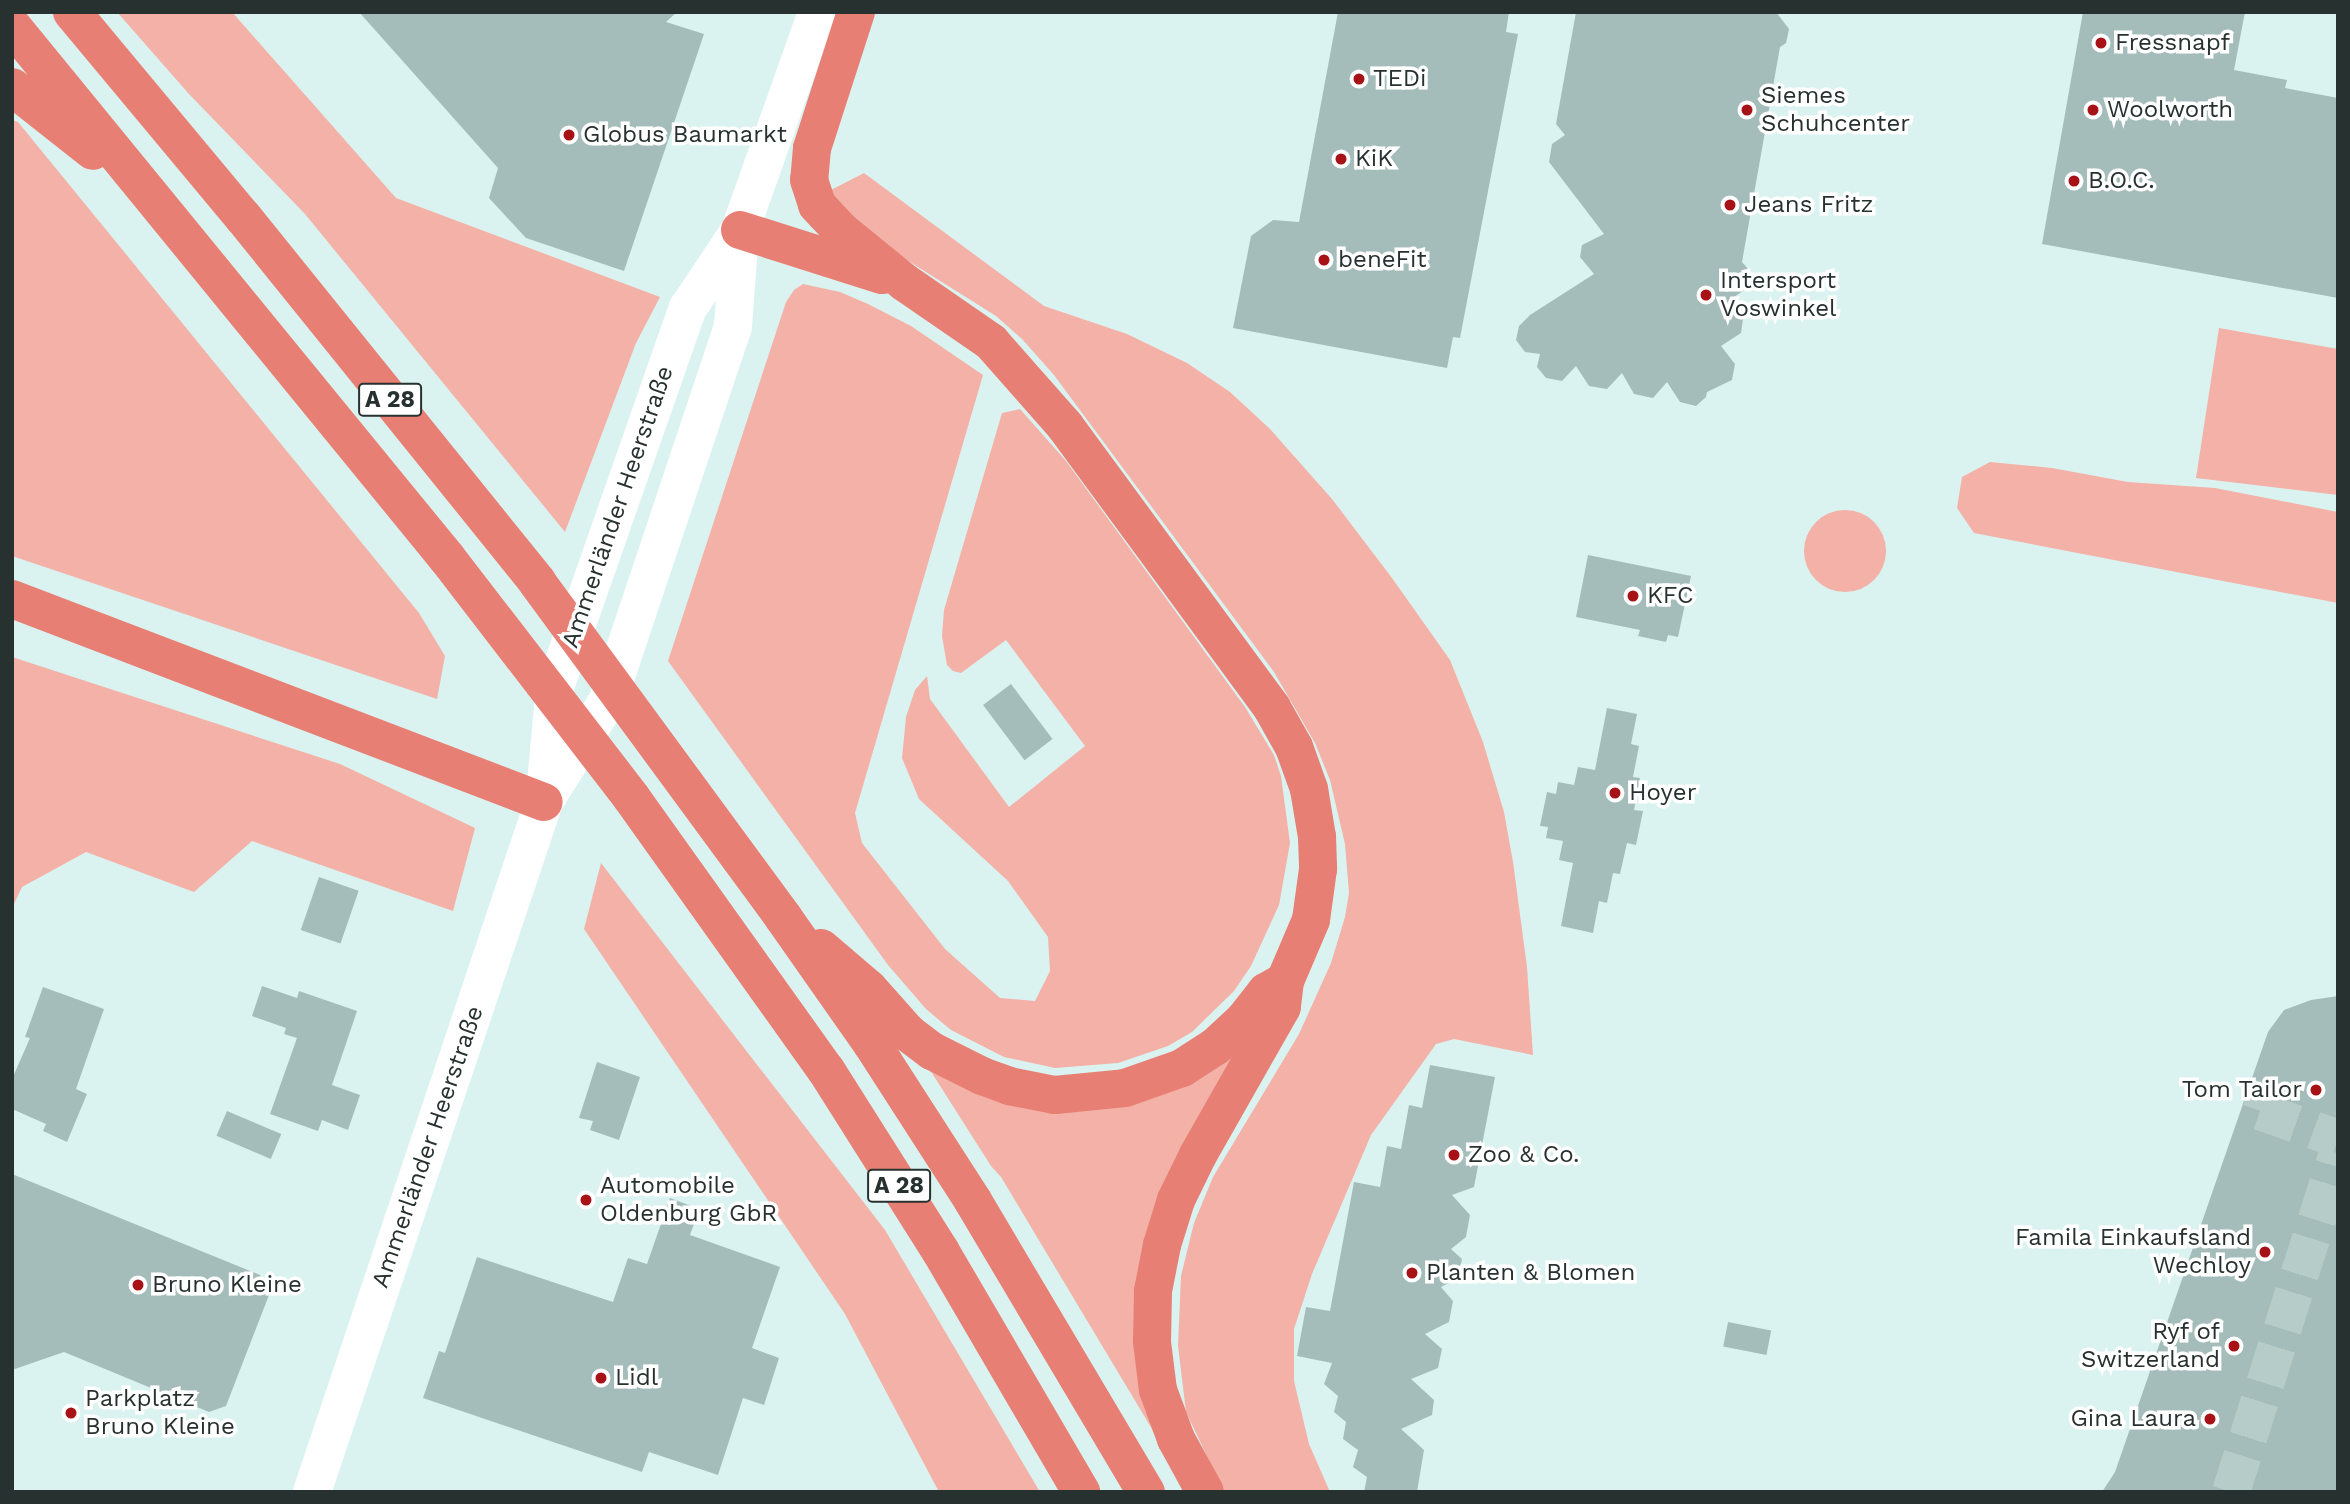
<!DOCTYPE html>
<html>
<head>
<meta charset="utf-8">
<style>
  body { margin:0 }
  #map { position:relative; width:2350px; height:1504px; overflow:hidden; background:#daf3f0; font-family:"Work Sans",sans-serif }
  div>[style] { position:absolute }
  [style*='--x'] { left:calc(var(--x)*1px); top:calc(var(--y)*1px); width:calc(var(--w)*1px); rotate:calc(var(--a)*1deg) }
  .green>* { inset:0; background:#f3b1a8 }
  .round { border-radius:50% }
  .building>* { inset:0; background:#a5bdba; transform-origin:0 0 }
  .minor-tunnel>* { height:38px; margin-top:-19px; transform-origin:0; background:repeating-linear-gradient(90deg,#b6ccc9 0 38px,transparent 0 57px) }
  .minor>* { height:38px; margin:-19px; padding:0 19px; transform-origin:19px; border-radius:19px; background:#fff }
  .highway>* { height:38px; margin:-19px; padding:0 19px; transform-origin:19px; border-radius:19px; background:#e87f74 }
  .dots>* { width:19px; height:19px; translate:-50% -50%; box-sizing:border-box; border:4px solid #fff; border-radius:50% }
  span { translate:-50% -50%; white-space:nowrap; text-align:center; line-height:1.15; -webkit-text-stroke:7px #fff; paint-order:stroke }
  .shield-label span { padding:2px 5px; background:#fff; border:2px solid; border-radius:5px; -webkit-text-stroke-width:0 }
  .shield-label { font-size:23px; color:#27312f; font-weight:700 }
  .poi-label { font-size:24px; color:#27312f }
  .left { translate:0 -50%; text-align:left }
  .right { translate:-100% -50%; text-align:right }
  .street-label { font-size:24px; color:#27312f }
  .frame { position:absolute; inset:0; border:14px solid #27312f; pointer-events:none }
</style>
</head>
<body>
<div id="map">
  <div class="green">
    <i style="clip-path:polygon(117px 12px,232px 12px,396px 198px,660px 297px,636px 343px,565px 532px,305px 214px,189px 94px)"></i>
    <i style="clip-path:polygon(12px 120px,18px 122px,419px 613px,445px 656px,437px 699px,12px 556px)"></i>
    <i style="clip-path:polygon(864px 173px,1044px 306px,1127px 334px,1187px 363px,1230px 392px,1270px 429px,1332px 499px,1392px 578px,1450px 660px,1483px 742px,1504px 812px,1513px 862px,1527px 967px,1533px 1055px,1454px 1039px,1436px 1044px,1371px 1135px,1312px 1274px,1294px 1329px,1294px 1381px,1309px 1444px,1330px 1492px,1224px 1492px,1186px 1412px,1178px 1346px,1181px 1276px,1194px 1223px,1213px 1177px,1299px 1034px,1331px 963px,1345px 917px,1349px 893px,1345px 844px,1330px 780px,1315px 743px,1274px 672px,1054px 375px,1022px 339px,996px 316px,867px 235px,829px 191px)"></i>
    <i style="clip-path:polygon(803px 284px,840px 292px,868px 304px,911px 326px,983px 375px,855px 813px,862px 843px,945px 949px,1000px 998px,1035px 1001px,1050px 971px,1048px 937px,1008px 881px,919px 799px,902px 758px,906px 717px,915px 690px,927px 676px,930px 699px,1009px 807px,1085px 746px,1006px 640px,961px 673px,953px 671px,947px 665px,942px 636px,944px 610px,1002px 413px,1020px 409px,1066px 461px,1245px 707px,1274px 755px,1281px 776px,1290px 843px,1279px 905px,1251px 966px,1234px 991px,1192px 1032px,1168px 1046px,1118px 1063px,1055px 1068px,1004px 1057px,951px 1030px,926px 1009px,888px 965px,668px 661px,786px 302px,794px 290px)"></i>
    <i style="clip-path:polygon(2219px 328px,2338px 349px,2338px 495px,2196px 478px)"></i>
    <i style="clip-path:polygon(1990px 462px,2052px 468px,2128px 482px,2215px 488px,2338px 512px,2338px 603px,1974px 533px,1957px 508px,1962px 477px)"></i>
    <i class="round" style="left:1804px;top:510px;width:82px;height:82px"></i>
    <i style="clip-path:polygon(12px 657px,340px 764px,475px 828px,453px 911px,252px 841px,194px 892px,86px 852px,22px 887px,12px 908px)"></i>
    <i style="clip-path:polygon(601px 863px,885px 1230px,1040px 1492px,939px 1492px,845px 1314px,584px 929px)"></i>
    <i style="clip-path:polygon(1243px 1044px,1176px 1170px,1158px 1439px,1001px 1177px,991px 1166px,930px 1070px,1002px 1095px)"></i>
  </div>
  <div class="building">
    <i style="clip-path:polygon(359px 12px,677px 12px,666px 22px,704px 34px,624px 271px,526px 238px,489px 198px,498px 168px)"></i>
    <i style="clip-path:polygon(1338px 12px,1509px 12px,1506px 32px,1518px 34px,1460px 338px,1453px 337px,1447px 368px,1233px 328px,1251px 236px,1273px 220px,1299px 222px)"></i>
    <i style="clip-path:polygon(1576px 12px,1776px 12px,1789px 29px,1786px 43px,1780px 47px,1742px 262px,1750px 271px,1746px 289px,1728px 301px,1743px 319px,1741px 333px,1721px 346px,1735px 364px,1732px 380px,1707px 392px,1706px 397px,1696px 406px,1680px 402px,1667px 382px,1653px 398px,1634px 394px,1622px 373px,1607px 389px,1589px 386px,1576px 366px,1562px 381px,1546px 378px,1537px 367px,1540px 354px,1525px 352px,1516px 340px,1519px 326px,1530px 315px,1594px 274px,1580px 257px,1582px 245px,1604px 234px,1549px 162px,1552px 144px,1565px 135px,1556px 124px)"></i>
    <i style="clip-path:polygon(2083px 12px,2245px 12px,2234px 70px,2287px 80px,2285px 88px,2338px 98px,2338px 298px,2042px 244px)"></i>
    <i style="clip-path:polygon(1588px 555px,1691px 576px,1678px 637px,1668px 635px,1666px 642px,1638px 636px,1640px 630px,1576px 617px)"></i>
    <i style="left:1011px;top:684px;width:69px;height:35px;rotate:53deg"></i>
    <i style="clip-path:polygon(1607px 708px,1637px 714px,1631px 744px,1639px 746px,1633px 777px,1640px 778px,1634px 810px,1643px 811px,1636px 845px,1627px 843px,1620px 874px,1613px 873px,1607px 903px,1599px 901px,1593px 933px,1561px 926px,1573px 863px,1559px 860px,1563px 841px,1546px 838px,1548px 827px,1540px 826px,1547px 792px,1556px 794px,1558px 782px,1574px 785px,1578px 767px,1595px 770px)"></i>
    <i style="left:319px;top:877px;width:42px;height:56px;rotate:19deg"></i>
    <i style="clip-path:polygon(262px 986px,297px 998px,299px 991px,357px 1011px,332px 1085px,360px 1095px,348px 1130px,322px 1120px,318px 1131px,270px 1114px,297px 1038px,284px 1034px,286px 1028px,252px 1016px)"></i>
    <i style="clip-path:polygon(43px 987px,104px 1009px,76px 1089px,87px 1094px,67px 1142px,43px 1131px,46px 1124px,12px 1109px,12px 1079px,30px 1038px,25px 1037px)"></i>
    <i style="clip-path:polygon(2338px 996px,2338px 1492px,2102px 1492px,2115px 1472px,2268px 1032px,2284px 1010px,2311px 1000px)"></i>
    <i style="clip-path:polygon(597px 1062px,640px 1077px,619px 1140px,590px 1130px,593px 1121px,579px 1118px)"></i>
    <i style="clip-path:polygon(1430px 1065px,1495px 1077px,1474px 1187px,1452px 1195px,1470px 1215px,1466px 1237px,1451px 1249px,1462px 1259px,1458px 1278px,1441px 1287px,1453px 1301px,1449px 1322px,1425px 1334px,1442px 1349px,1438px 1368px,1411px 1379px,1434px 1400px,1432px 1415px,1401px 1429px,1424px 1450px,1417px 1492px,1364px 1492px,1367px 1477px,1353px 1467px,1358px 1450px,1343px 1439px,1346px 1422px,1334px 1412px,1338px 1396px,1324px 1384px,1332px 1363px,1297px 1356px,1306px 1307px,1330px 1311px,1354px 1182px,1380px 1187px,1387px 1146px,1401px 1149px,1409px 1105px,1422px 1108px)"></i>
    <i style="left:227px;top:1111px;width:59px;height:27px;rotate:23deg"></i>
    <i style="clip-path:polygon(12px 1174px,260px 1275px,269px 1295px,226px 1406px,209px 1412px,64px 1352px,12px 1370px)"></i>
    <i style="clip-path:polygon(670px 1198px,699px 1209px,690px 1235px,780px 1267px,752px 1348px,779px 1358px,764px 1405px,743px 1398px,718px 1475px,649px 1452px,642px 1472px,423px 1398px,439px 1351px,445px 1353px,477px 1257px,613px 1302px,628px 1258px,647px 1264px)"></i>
    <i style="left:1728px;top:1322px;width:44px;height:25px;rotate:11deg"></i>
  </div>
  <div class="minor-tunnel">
    <i style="--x:2269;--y:1084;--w:28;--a:108"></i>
    <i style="--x:2260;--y:1111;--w:83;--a:19.7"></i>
    <i style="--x:2231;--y:1492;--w:355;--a:-72.5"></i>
  </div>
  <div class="minor">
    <i style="--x:545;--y:794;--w:107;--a:-84.7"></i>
    <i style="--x:555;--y:687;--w:402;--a:-70.7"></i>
    <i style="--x:688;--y:308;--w:94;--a:-56.3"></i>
    <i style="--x:740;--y:230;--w:231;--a:-70.5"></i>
    <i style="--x:312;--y:1492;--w:728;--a:-71.42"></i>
    <i style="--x:544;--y:802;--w:120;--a:-57.9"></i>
    <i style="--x:608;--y:700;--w:394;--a:-71.5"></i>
    <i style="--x:733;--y:326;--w:96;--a:-85.8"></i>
  </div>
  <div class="highway">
    <i style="--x:72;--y:12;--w:267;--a:50.2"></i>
    <i style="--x:243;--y:217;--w:469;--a:51.1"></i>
    <i style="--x:537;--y:582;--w:416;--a:53.7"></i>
    <i style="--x:783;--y:917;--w:155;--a:55"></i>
    <i style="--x:872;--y:1044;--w:187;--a:57.2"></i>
    <i style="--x:973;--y:1201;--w:339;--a:59.3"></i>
    <i style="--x:856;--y:12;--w:143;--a:107.9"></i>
    <i style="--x:812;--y:148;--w:32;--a:95"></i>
    <i style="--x:809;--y:180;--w:26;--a:72"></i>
    <i style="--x:817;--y:205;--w:33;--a:47"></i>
    <i style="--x:839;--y:229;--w:84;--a:39.2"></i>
    <i style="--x:904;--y:282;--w:106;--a:34.6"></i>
    <i style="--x:991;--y:342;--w:112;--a:48.6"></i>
    <i style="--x:1065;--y:426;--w:350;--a:53.7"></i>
    <i style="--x:1272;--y:708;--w:45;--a:60.6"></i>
    <i style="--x:1294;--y:747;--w:45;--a:70.3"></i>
    <i style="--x:1309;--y:789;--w:49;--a:80.5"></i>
    <i style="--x:1317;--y:837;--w:32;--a:88"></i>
    <i style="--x:1318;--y:869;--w:51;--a:97.8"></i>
    <i style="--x:1311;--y:920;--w:66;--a:113.1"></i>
    <i style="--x:1285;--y:981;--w:26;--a:97"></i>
    <i style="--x:1282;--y:1007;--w:170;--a:119.6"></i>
    <i style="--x:1198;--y:1155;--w:50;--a:116.1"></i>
    <i style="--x:1176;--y:1200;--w:47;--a:107.3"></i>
    <i style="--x:1162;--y:1245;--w:47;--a:101.1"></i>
    <i style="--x:1153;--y:1291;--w:51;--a:91.1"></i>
    <i style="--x:1152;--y:1342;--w:48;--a:82.9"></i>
    <i style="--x:1158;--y:1390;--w:52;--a:69.8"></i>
    <i style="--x:1176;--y:1439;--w:60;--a:61.3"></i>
    <i style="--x:12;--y:26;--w:687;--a:50.73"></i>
    <i style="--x:447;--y:558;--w:302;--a:52.4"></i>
    <i style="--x:631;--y:797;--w:335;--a:54.5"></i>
    <i style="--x:826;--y:1070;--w:215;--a:57.7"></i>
    <i style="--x:941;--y:1252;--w:278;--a:59.7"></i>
    <i style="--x:12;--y:87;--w:103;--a:38.3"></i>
    <i style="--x:740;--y:230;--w:149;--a:17.6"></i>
    <i style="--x:12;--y:599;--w:569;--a:20.89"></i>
    <i style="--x:821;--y:948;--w:63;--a:40.5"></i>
    <i style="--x:869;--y:989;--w:59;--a:48.4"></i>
    <i style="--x:908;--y:1033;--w:30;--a:37"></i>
    <i style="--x:932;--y:1051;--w:56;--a:26.6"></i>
    <i style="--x:982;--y:1076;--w:29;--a:20"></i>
    <i style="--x:1009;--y:1086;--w:47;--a:11.1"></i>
    <i style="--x:1055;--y:1095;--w:70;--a:-5.7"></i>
    <i style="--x:1125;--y:1088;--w:60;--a:-19.3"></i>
    <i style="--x:1182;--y:1068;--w:40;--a:-32.9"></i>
    <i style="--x:1216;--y:1046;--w:38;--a:-43"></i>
    <i style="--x:1244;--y:1020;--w:36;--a:-52"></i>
    <i style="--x:1266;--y:992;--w:20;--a:-30"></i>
  </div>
  <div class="dots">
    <i style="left:2101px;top:43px;background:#a71216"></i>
    <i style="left:1359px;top:79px;background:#a71216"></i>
    <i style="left:1747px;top:110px;background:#a71216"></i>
    <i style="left:2093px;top:110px;background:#a71216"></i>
    <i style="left:569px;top:135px;background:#a71216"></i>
    <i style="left:1341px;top:159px;background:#a71216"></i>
    <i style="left:2074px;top:181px;background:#a71216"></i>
    <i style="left:1730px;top:205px;background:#a71216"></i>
    <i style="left:1324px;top:260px;background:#a71216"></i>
    <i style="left:1706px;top:295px;background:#a71216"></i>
    <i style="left:1633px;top:596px;background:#a71216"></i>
    <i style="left:1615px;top:793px;background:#a71216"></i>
    <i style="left:2316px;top:1090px;background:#a71216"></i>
    <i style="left:1454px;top:1155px;background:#a71216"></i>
    <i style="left:586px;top:1200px;background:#a71216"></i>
    <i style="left:2265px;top:1252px;background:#a71216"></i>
    <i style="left:1412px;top:1273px;background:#a71216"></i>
    <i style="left:138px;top:1285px;background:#a71216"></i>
    <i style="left:2234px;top:1346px;background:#a71216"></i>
    <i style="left:601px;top:1378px;background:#a71216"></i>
    <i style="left:71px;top:1413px;background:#a71216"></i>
    <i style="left:2210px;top:1419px;background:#a71216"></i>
  </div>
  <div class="shield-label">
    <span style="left:390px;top:400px">A 28</span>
    <span style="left:899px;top:1186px">A 28</span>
  </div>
  <div class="poi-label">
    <span class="left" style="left:2115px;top:43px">Fressnapf</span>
    <span class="left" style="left:1373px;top:79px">TEDi</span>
    <span class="left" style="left:1761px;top:110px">Siemes<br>Schuhcenter</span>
    <span class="left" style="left:2107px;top:110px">Woolworth</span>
    <span class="left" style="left:583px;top:135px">Globus Baumarkt</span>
    <span class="left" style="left:1355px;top:159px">KiK</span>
    <span class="left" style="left:2088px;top:181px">B.O.C.</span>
    <span class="left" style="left:1744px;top:205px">Jeans Fritz</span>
    <span class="left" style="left:1338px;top:260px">beneFit</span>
    <span class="left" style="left:1720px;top:295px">Intersport<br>Voswinkel</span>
    <span class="left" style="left:1647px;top:596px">KFC</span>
    <span class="left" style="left:1629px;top:793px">Hoyer</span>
    <span class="right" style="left:2302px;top:1090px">Tom Tailor</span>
    <span class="left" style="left:1468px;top:1155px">Zoo &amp; Co.</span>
    <span class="left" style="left:600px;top:1200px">Automobile<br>Oldenburg GbR</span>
    <span class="right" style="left:2251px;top:1252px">Famila Einkaufsland<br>Wechloy</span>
    <span class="left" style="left:1426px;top:1273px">Planten &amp; Blomen</span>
    <span class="left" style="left:152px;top:1285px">Bruno Kleine</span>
    <span class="right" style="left:2220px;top:1346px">Ryf of<br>Switzerland</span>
    <span class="left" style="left:615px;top:1378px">Lidl</span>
    <span class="left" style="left:85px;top:1413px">Parkplatz<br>Bruno Kleine</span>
    <span class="right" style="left:2196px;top:1419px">Gina Laura</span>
  </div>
  <div class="street-label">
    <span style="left:618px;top:507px;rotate:-71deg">Ammerländer Heerstraße</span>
    <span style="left:428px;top:1147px;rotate:-71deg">Ammerländer Heerstraße</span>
  </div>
  <div class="frame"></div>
</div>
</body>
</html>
